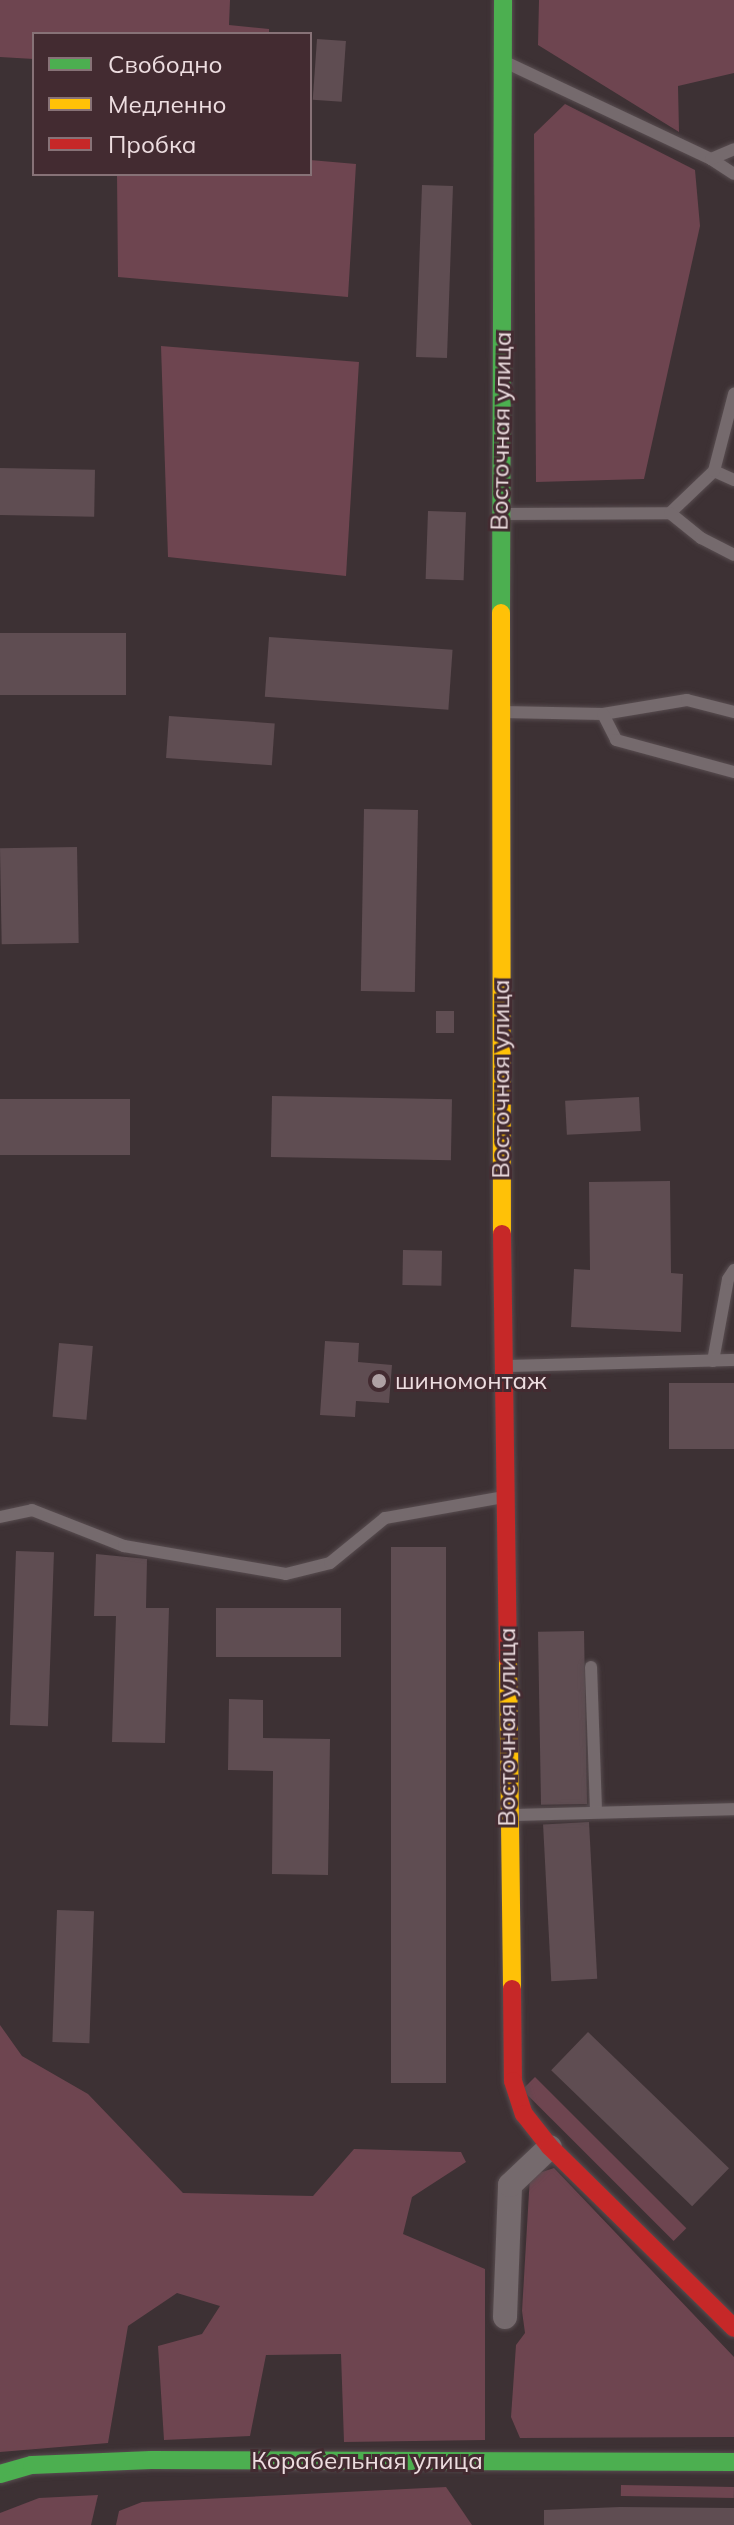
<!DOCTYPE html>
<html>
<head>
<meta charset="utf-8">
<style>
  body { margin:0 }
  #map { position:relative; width:734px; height:2525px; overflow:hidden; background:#3d3134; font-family:Mulish,sans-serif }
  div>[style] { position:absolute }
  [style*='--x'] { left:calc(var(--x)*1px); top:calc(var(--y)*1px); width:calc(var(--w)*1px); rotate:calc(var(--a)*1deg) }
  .green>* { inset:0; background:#6e4550; transform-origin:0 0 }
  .building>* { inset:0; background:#5f4d52; transform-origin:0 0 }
  .roads { filter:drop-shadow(0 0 2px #584d50) drop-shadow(0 0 2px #584d50) }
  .lane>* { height:12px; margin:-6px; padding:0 6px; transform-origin:6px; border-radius:6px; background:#756a6d }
  .street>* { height:24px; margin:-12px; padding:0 12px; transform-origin:12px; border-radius:12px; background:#756a6d }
  .fast>* { height:18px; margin:-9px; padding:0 9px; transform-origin:9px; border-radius:9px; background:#4caf50 }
  .slow>* { height:18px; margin:-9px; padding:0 9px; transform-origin:9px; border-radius:9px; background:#ffc107 }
  .jam>* { height:18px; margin:-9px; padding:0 9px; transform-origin:9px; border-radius:9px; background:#c62828 }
  .dots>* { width:22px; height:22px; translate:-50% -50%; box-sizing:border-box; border:4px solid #432b31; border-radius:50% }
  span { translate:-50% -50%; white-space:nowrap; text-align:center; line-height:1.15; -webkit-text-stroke:6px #432b31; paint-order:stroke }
  .street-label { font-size:24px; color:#eddde0 }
  .poi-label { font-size:24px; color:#eddde0 }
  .left { translate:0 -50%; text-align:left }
  .legend { position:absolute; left:32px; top:32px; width:280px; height:144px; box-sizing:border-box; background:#432b31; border:2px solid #877277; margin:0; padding:10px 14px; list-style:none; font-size:24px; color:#eddde0 }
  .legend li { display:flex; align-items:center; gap:16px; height:40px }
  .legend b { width:40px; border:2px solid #877277 }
</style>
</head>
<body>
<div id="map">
  <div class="green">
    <i style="clip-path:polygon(0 0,230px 0,229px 25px,269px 29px,269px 34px,34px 34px,34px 59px,0 57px)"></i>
    <i style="clip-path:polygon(539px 0,734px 0,734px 73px,678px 86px,679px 132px,538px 45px)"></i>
    <i style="clip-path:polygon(565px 104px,695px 170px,700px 226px,644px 479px,536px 482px,534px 134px)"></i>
    <i style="clip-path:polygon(310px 160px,356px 164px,348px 297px,118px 277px,117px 174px,310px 174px)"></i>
    <i style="clip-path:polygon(161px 346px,359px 362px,346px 576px,168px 557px)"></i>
    <i style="clip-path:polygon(0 2025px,22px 2056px,88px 2094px,183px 2193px,313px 2196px,354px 2149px,461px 2152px,466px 2162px,412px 2197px,403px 2234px,485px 2269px,485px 2440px,344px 2442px,341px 2354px,266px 2355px,250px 2436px,164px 2440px,158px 2346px,202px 2334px,220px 2306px,177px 2293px,128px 2326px,108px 2443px,0 2452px)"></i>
    <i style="left:535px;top:2077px;width:214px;height:18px;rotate:45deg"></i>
    <i style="clip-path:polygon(554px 2168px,734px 2357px,734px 2437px,520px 2438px,511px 2417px,516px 2345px,525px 2333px,522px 2311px,530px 2176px)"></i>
    <i style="left:621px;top:2485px;width:113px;height:11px;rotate:1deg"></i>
    <i style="clip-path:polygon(446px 2487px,472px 2525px,116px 2525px,119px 2511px,142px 2502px)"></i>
    <i style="clip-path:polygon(98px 2495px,91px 2525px,0 2525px,0 2513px,39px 2498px)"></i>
  </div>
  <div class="building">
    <i style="left:317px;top:39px;width:29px;height:61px;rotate:4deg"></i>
    <i style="left:422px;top:185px;width:31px;height:172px;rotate:2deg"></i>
    <i style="left:0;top:468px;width:95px;height:47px;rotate:1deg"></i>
    <i style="left:428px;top:511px;width:38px;height:68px;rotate:2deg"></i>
    <i style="left:0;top:633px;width:126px;height:62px"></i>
    <i style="left:269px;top:637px;width:184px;height:60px;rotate:4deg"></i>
    <i style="left:169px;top:716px;width:106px;height:42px;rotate:4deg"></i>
    <i style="left:364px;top:809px;width:54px;height:182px;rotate:1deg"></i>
    <i style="left:77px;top:847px;width:96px;height:77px;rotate:89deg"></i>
    <i style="left:436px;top:1011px;width:18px;height:22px"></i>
    <i style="left:272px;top:1096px;width:180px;height:61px;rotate:1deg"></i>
    <i style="left:639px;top:1097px;width:34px;height:74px;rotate:87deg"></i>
    <i style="left:0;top:1099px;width:130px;height:56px"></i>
    <i style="clip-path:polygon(670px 1181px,671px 1273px,683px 1274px,681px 1332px,571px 1327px,574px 1269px,590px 1270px,589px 1182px)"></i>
    <i style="left:403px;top:1250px;width:39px;height:35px;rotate:1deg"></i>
    <i style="clip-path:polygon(325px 1341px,359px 1343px,358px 1362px,392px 1365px,389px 1403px,356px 1401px,355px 1417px,320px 1415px)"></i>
    <i style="left:59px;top:1343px;width:34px;height:74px;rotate:5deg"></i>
    <i style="left:734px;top:1383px;width:66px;height:65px;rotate:90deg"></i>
    <i style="left:391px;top:1547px;width:55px;height:536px"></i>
    <i style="left:16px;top:1551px;width:38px;height:174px;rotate:2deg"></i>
    <i style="clip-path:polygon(96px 1554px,147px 1559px,146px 1608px,169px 1608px,165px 1743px,112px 1742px,116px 1616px,94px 1616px)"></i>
    <i style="left:216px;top:1608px;width:125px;height:49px"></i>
    <i style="left:584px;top:1631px;width:173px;height:46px;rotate:89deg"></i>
    <i style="clip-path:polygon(229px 1699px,263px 1700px,263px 1738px,330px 1739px,328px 1875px,272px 1874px,273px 1771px,228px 1770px)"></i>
    <i style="left:589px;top:1822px;width:157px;height:46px;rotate:87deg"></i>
    <i style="left:57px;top:1910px;width:37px;height:132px;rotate:2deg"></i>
    <i style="left:588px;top:2032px;width:196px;height:53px;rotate:44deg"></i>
    <i style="clip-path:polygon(620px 2507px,734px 2508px,734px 2525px,544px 2525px,544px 2510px)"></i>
  </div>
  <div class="roads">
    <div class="lane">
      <i style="--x:505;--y:62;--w:228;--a:25.2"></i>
      <i style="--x:711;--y:159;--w:27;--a:33"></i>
      <i style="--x:711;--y:159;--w:25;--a:-23"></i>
      <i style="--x:714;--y:471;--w:22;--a:24"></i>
      <i style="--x:670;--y:513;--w:61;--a:-43.7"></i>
      <i style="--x:714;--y:471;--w:80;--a:-75.4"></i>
      <i style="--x:503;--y:514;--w:167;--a:-0.3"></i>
      <i style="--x:670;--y:513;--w:40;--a:39"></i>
      <i style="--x:701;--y:538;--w:37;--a:27"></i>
      <i style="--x:502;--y:712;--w:101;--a:1.1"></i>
      <i style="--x:603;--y:714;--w:85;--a:-9.5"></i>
      <i style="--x:687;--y:700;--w:49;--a:14.3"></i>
      <i style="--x:603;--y:714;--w:29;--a:63"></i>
      <i style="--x:616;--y:740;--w:122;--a:15.2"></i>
      <i style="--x:713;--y:1361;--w:83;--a:-79.6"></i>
      <i style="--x:728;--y:1279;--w:11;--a:-56"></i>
      <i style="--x:505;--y:1366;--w:229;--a:-1.5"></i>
      <i style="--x:0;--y:1517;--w:33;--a:-12"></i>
      <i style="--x:32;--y:1510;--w:99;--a:21.4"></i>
      <i style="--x:124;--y:1546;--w:164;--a:9.8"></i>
      <i style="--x:286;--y:1574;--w:45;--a:-14"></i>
      <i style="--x:330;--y:1563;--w:71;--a:-39.3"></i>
      <i style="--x:385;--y:1518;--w:121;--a:-10"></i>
      <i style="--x:591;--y:1667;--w:145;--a:88"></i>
      <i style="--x:511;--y:1815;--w:223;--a:-1.5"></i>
    </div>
    <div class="street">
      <i style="--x:505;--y:2317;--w:132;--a:-87.8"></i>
      <i style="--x:510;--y:2185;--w:55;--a:-43.5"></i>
    </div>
    <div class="fast">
      <i style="--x:501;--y:613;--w:613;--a:-89.81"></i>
      <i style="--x:0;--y:2474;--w:33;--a:-16"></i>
      <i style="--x:32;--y:2465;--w:119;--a:-2.4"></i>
      <i style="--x:151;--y:2460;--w:583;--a:0.2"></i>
    </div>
    <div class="slow">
      <i style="--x:501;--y:613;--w:621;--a:89.91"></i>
      <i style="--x:508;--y:1659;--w:330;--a:89.3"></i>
    </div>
    <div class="jam">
      <i style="--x:502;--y:1234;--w:425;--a:89.2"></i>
      <i style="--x:512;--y:1989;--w:92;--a:89.4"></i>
      <i style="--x:513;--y:2081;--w:35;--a:72"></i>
      <i style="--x:524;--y:2114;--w:42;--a:51.8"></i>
      <i style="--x:550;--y:2147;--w:258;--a:44.5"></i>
    </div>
  </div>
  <div class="dots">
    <i style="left:379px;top:1381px;background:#afa1a4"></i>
  </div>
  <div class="street-label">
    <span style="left:501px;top:431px;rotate:-89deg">Восточная улица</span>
    <span style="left:501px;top:1079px;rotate:-90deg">Восточная улица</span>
    <span style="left:507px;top:1727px;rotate:-90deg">Восточная улица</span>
    <span style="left:367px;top:2461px">Корабельная улица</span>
  </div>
  <div class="poi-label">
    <span class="left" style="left:395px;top:1381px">шиномонтаж</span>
  </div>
  <ul class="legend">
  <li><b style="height:10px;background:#4caf50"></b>Свободно</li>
  <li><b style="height:10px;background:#ffc107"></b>Медленно</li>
  <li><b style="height:10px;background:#c62828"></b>Пробка</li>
  </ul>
</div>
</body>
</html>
